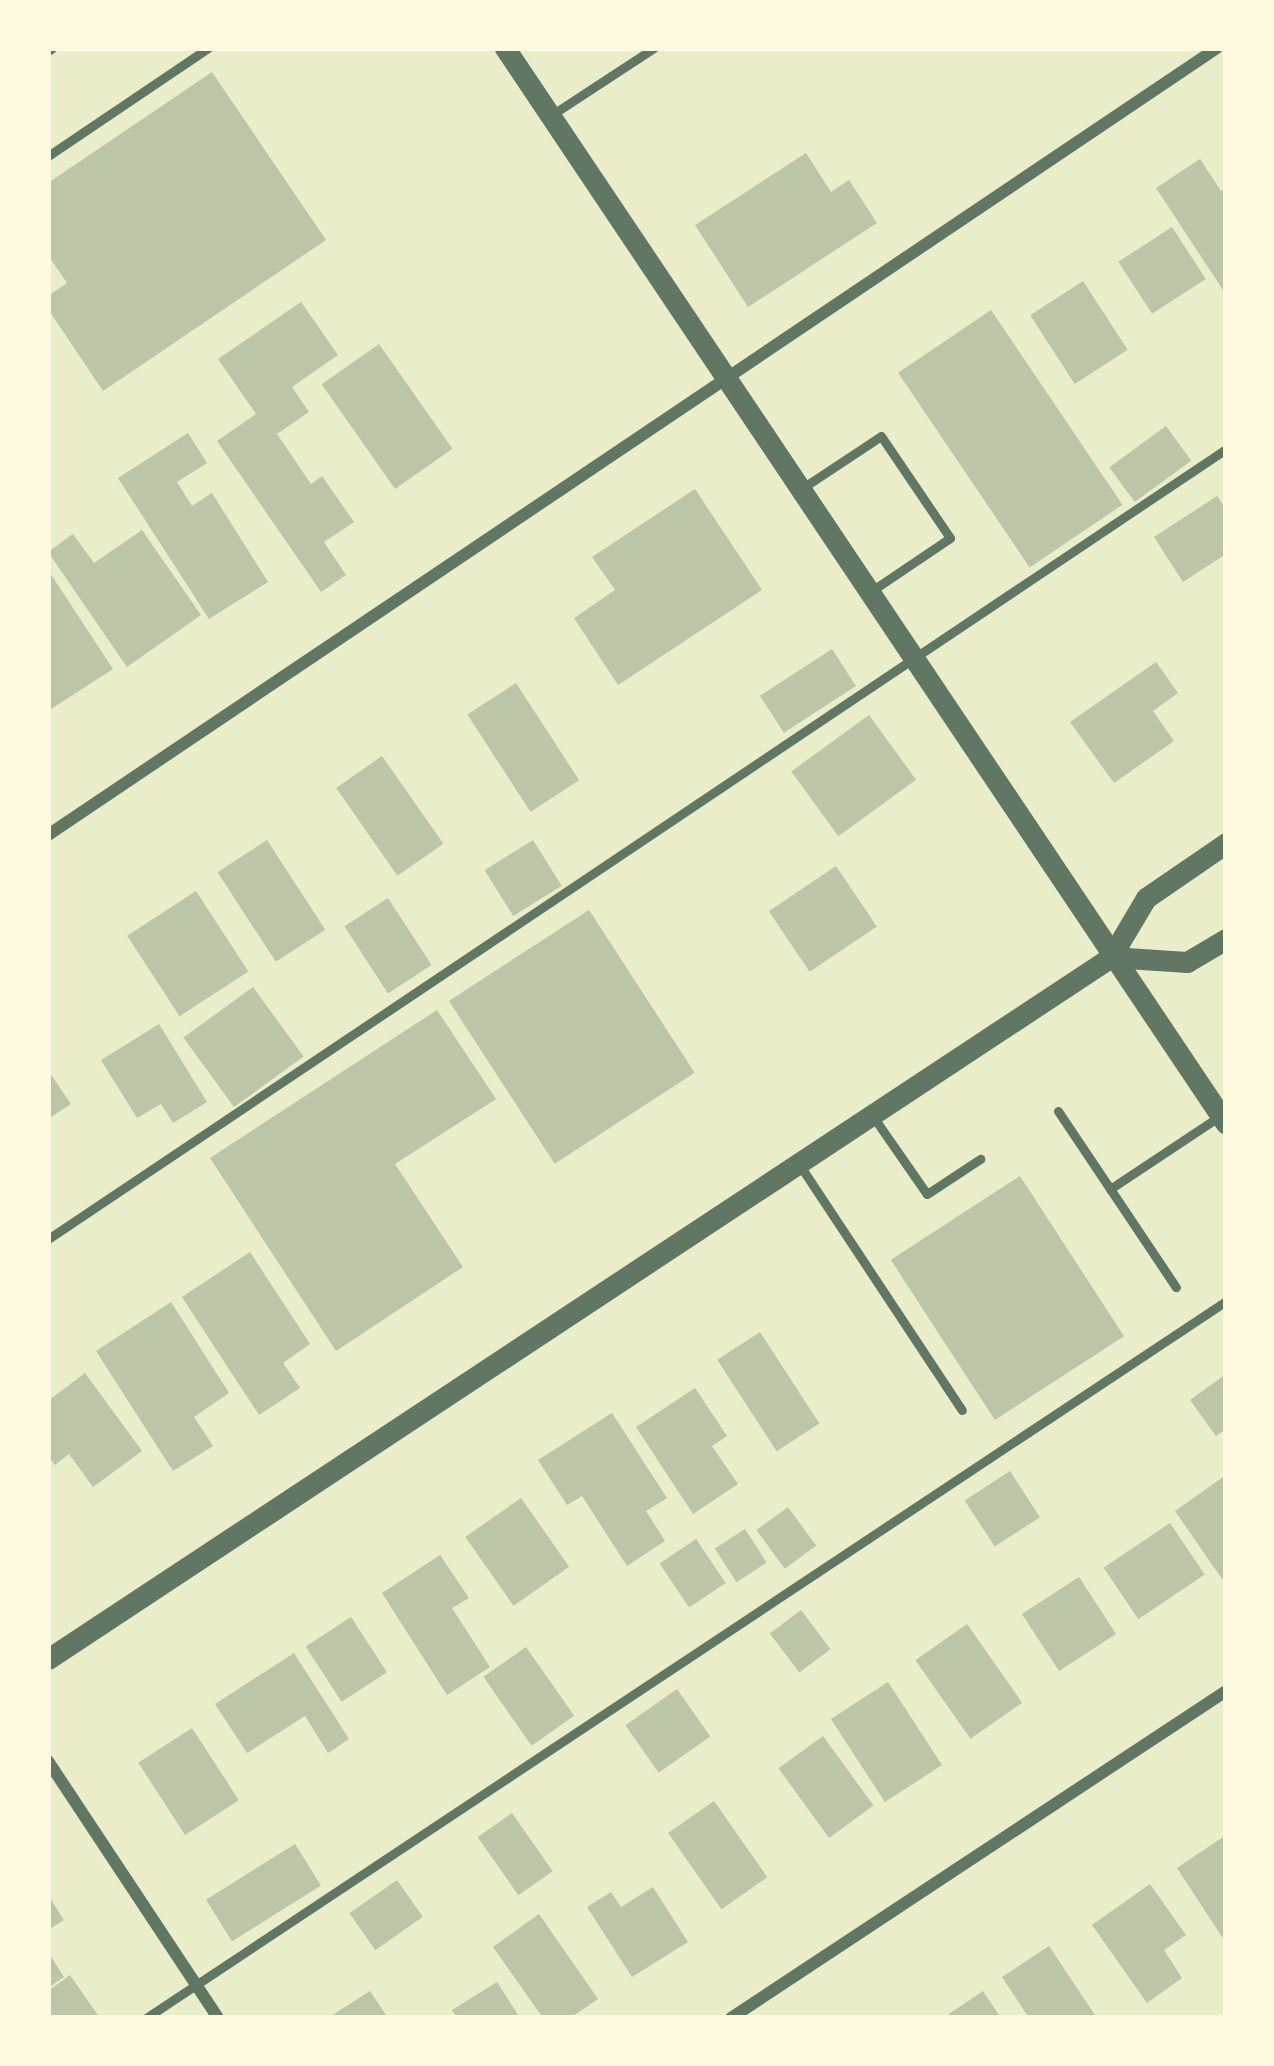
<!DOCTYPE html>
<html>
<head>
<meta charset="utf-8">
<style>
  body { margin:0 }
  #map { position:relative; width:1274px; height:2066px; overflow:hidden; background:#e9edc9; font-family:"Varela Round",sans-serif }
  div>[style] { position:absolute }
  [style*='--x'] { left:calc(var(--x)*1px); top:calc(var(--y)*1px); width:calc(var(--w)*1px); rotate:calc(var(--a)*1deg) }
  .building>* { inset:0; background:#bcc5a7; transform-origin:0 0 }
  .service>* { height:9px; margin:-4.5px; padding:0 4.5px; transform-origin:4.5px; border-radius:4.5px; background:#617663 }
  .minor>* { height:12px; margin:-6px; padding:0 6px; transform-origin:6px; border-radius:6px; background:#617663 }
  .tertiary>* { height:21px; margin:-10.5px; padding:0 10.5px; transform-origin:10.5px; border-radius:10.5px; background:#617663 }
  span { translate:-50% -50%; white-space:nowrap; text-align:center; line-height:1.15; -webkit-text-stroke:12px #fefae0; paint-order:stroke }
  .frame { position:absolute; inset:0; border:51px solid #fefae0; pointer-events:none }
</style>
</head>
<body>
<div id="map">
  <div class="building">
    <i style="clip-path:polygon(212px 72px,326px 240px,103px 391px,48px 309px,48px 296px,67px 283px,48px 255px,48px 183px)"></i>
    <i style="clip-path:polygon(806px 153px,831px 192px,849px 180px,877px 223px,748px 307px,695px 225px)"></i>
    <i style="clip-path:polygon(1200px 159px,1221px 191px,1226px 188px,1223px 290px,1156px 188px)"></i>
    <i style="left:1172px;top:227px;width:62px;height:64px;rotate:57deg"></i>
    <i style="left:1083px;top:281px;width:82px;height:63px;rotate:57deg"></i>
    <i style="clip-path:polygon(301px 302px,338px 355px,292px 387px,309px 412px,277px 434px,311px 484px,322px 476px,354px 522px,324px 542px,346px 575px,321px 592px,217px 441px,256px 414px,218px 359px)"></i>
    <i style="left:991px;top:310px;width:235px;height:112px;rotate:56deg"></i>
    <i style="left:379px;top:344px;width:128px;height:70px;rotate:55deg"></i>
    <i style="left:1166px;top:426px;width:43px;height:70px;rotate:54deg"></i>
    <i style="clip-path:polygon(188px 433px,207px 463px,177px 482px,192px 506px,212px 493px,268px 582px,209px 619px,118px 478px)"></i>
    <i style="clip-path:polygon(695px 489px,762px 590px,618px 685px,574px 618px,615px 590px,592px 557px)"></i>
    <i style="clip-path:polygon(1217px 496px,1226px 509px,1226px 554px,1183px 582px,1154px 537px)"></i>
    <i style="clip-path:polygon(142px 530px,201px 615px,127px 667px,48px 552px,73px 534px,94px 563px)"></i>
    <i style="clip-path:polygon(48px 570px,113px 669px,48px 711px,51px 616px)"></i>
    <i style="left:832px;top:649px;width:44px;height:86px;rotate:57deg"></i>
    <i style="clip-path:polygon(1156px 662px,1178px 693px,1153px 711px,1174px 741px,1114px 783px,1070px 722px)"></i>
    <i style="left:516px;top:683px;width:116px;height:58px;rotate:57deg"></i>
    <i style="left:869px;top:715px;width:80px;height:96px;rotate:54deg"></i>
    <i style="left:382px;top:756px;width:107px;height:56px;rotate:55deg"></i>
    <i style="left:267px;top:840px;width:107px;height:59px;rotate:57deg"></i>
    <i style="left:533px;top:840px;width:54px;height:57px;rotate:58deg"></i>
    <i style="left:836px;top:866px;width:73px;height:81px;rotate:56deg"></i>
    <i style="left:196px;top:891px;width:96px;height:82px;rotate:57deg"></i>
    <i style="left:388px;top:898px;width:80px;height:52px;rotate:57deg"></i>
    <i style="left:589px;top:910px;width:194px;height:167px;rotate:57deg"></i>
    <i style="left:253px;top:987px;width:86px;height:86px;rotate:54deg"></i>
    <i style="clip-path:polygon(437px 1010px,496px 1099px,395px 1164px,463px 1267px,336px 1351px,210px 1158px)"></i>
    <i style="clip-path:polygon(159px 1024px,207px 1102px,173px 1123px,161px 1104px,137px 1118px,101px 1060px)"></i>
    <i style="clip-path:polygon(48px 1070px,71px 1104px,48px 1119px)"></i>
    <i style="left:1020px;top:1176px;width:191px;height:154px;rotate:57deg"></i>
    <i style="clip-path:polygon(250px 1252px,310px 1344px,283px 1363px,300px 1388px,259px 1415px,182px 1297px)"></i>
    <i style="clip-path:polygon(171px 1302px,229px 1393px,194px 1417px,213px 1446px,173px 1471px,96px 1351px)"></i>
    <i style="left:760px;top:1332px;width:109px;height:51px;rotate:57deg"></i>
    <i style="clip-path:polygon(85px 1373px,142px 1451px,93px 1487px,69px 1454px,55px 1465px,48px 1456px,48px 1401px)"></i>
    <i style="clip-path:polygon(1226px 1374px,1226px 1429px,1216px 1436px,1190px 1400px)"></i>
    <i style="clip-path:polygon(695px 1388px,727px 1436px,712px 1446px,738px 1484px,693px 1514px,636px 1427px)"></i>
    <i style="clip-path:polygon(612px 1413px,667px 1498px,646px 1511px,665px 1541px,627px 1566px,582px 1496px,567px 1505px,538px 1460px)"></i>
    <i style="left:1010px;top:1471px;width:55px;height:54px;rotate:57deg"></i>
    <i style="clip-path:polygon(1226px 1475px,1226px 1576px,1222px 1579px,1175px 1511px)"></i>
    <i style="left:521px;top:1498px;width:84px;height:68px;rotate:55deg"></i>
    <i style="left:788px;top:1507px;width:48px;height:39px;rotate:54deg"></i>
    <i style="left:1170px;top:1523px;width:62px;height:80px;rotate:56deg"></i>
    <i style="left:745px;top:1529px;width:40px;height:36px;rotate:57deg"></i>
    <i style="left:696px;top:1539px;width:53px;height:44px;rotate:56deg"></i>
    <i style="clip-path:polygon(440px 1555px,469px 1598px,452px 1608px,490px 1667px,447px 1695px,382px 1593px)"></i>
    <i style="left:1079px;top:1577px;width:68px;height:68px;rotate:57deg"></i>
    <i style="left:801px;top:1610px;width:49px;height:39px;rotate:53deg"></i>
    <i style="left:351px;top:1617px;width:66px;height:54px;rotate:57deg"></i>
    <i style="left:967px;top:1624px;width:96px;height:63px;rotate:55deg"></i>
    <i style="left:526px;top:1647px;width:84px;height:52px;rotate:55deg"></i>
    <i style="clip-path:polygon(294px 1653px,349px 1739px,328px 1753px,305px 1716px,247px 1753px,215px 1704px)"></i>
    <i style="left:888px;top:1682px;width:99px;height:68px;rotate:57deg"></i>
    <i style="left:677px;top:1689px;width:58px;height:63px;rotate:55deg"></i>
    <i style="left:192px;top:1728px;width:86px;height:64px;rotate:57deg"></i>
    <i style="left:823px;top:1736px;width:86px;height:55px;rotate:54deg"></i>
    <i style="left:714px;top:1801px;width:93px;height:56px;rotate:55deg"></i>
    <i style="left:512px;top:1813px;width:71px;height:42px;rotate:55deg"></i>
    <i style="clip-path:polygon(1226px 1835px,1226px 1943px,1177px 1868px)"></i>
    <i style="left:295px;top:1844px;width:49px;height:105px;rotate:58deg"></i>
    <i style="left:397px;top:1880px;width:45px;height:58px;rotate:55deg"></i>
    <i style="clip-path:polygon(1150px 1884px,1186px 1935px,1164px 1950px,1182px 1978px,1147px 2003px,1092px 1925px)"></i>
    <i style="clip-path:polygon(653px 1887px,688px 1942px,632px 1977px,587px 1907px,611px 1892px,621px 1907px)"></i>
    <i style="clip-path:polygon(48px 1895px,64px 1920px,48px 1930px)"></i>
    <i style="clip-path:polygon(539px 1914px,598px 1999px,570px 2018px,543px 2018px,493px 1947px)"></i>
    <i style="clip-path:polygon(1049px 1946px,1097px 2018px,1029px 2018px,1002px 1977px)"></i>
    <i style="clip-path:polygon(48px 1952px,64px 1977px,48px 1988px)"></i>
    <i style="clip-path:polygon(70px 1975px,100px 2018px,48px 2018px,48px 1991px)"></i>
    <i style="clip-path:polygon(497px 1982px,520px 2018px,457px 2018px,452px 2010px)"></i>
    <i style="clip-path:polygon(370px 1991px,388px 2018px,328px 2018px)"></i>
    <i style="clip-path:polygon(983px 1991px,1001px 2018px,943px 2018px)"></i>
  </div>
  <div class="service">
    <i style="--x:550;--y:116;--w:124;--a:-33.2"></i>
    <i style="--x:48;--y:156;--w:193;--a:-34"></i>
    <i style="--x:804;--y:487;--w:92;--a:-33.5"></i>
    <i style="--x:881;--y:436;--w:123;--a:55.9"></i>
    <i style="--x:950;--y:538;--w:97;--a:146"></i>
    <i style="--x:1058;--y:1111;--w:212;--a:56.2"></i>
    <i style="--x:872;--y:1115;--w:96;--a:55.2"></i>
    <i style="--x:927;--y:1194;--w:64;--a:-33.4"></i>
    <i style="--x:799;--y:1164;--w:295;--a:56.5"></i>
    <i style="--x:1110;--y:1189;--w:132;--a:-33.6"></i>
    <i style="--x:48;--y:1239;--w:1418;--a:-33.85"></i>
    <i style="--x:146;--y:2018;--w:1296;--a:-33.58"></i>
  </div>
  <div class="minor">
    <i style="--x:48;--y:50;--w:4;--a:-34"></i>
    <i style="--x:48;--y:835;--w:1409;--a:-33.95"></i>
    <i style="--x:48;--y:1761;--w:308;--a:56.5"></i>
    <i style="--x:731;--y:2018;--w:593;--a:-33.45"></i>
  </div>
  <div class="tertiary">
    <i style="--x:505;--y:48;--w:1295;--a:56.17"></i>
    <i style="--x:1111;--y:957;--w:76;--a:3.8"></i>
    <i style="--x:1187;--y:962;--w:45;--a:-30.5"></i>
    <i style="--x:48;--y:1659;--w:1274;--a:-33.44"></i>
    <i style="--x:1111;--y:957;--w:69;--a:-59.3"></i>
    <i style="--x:1146;--y:898;--w:97;--a:-34.5"></i>
  </div>
  <div class="frame"></div>
</div>
</body>
</html>
